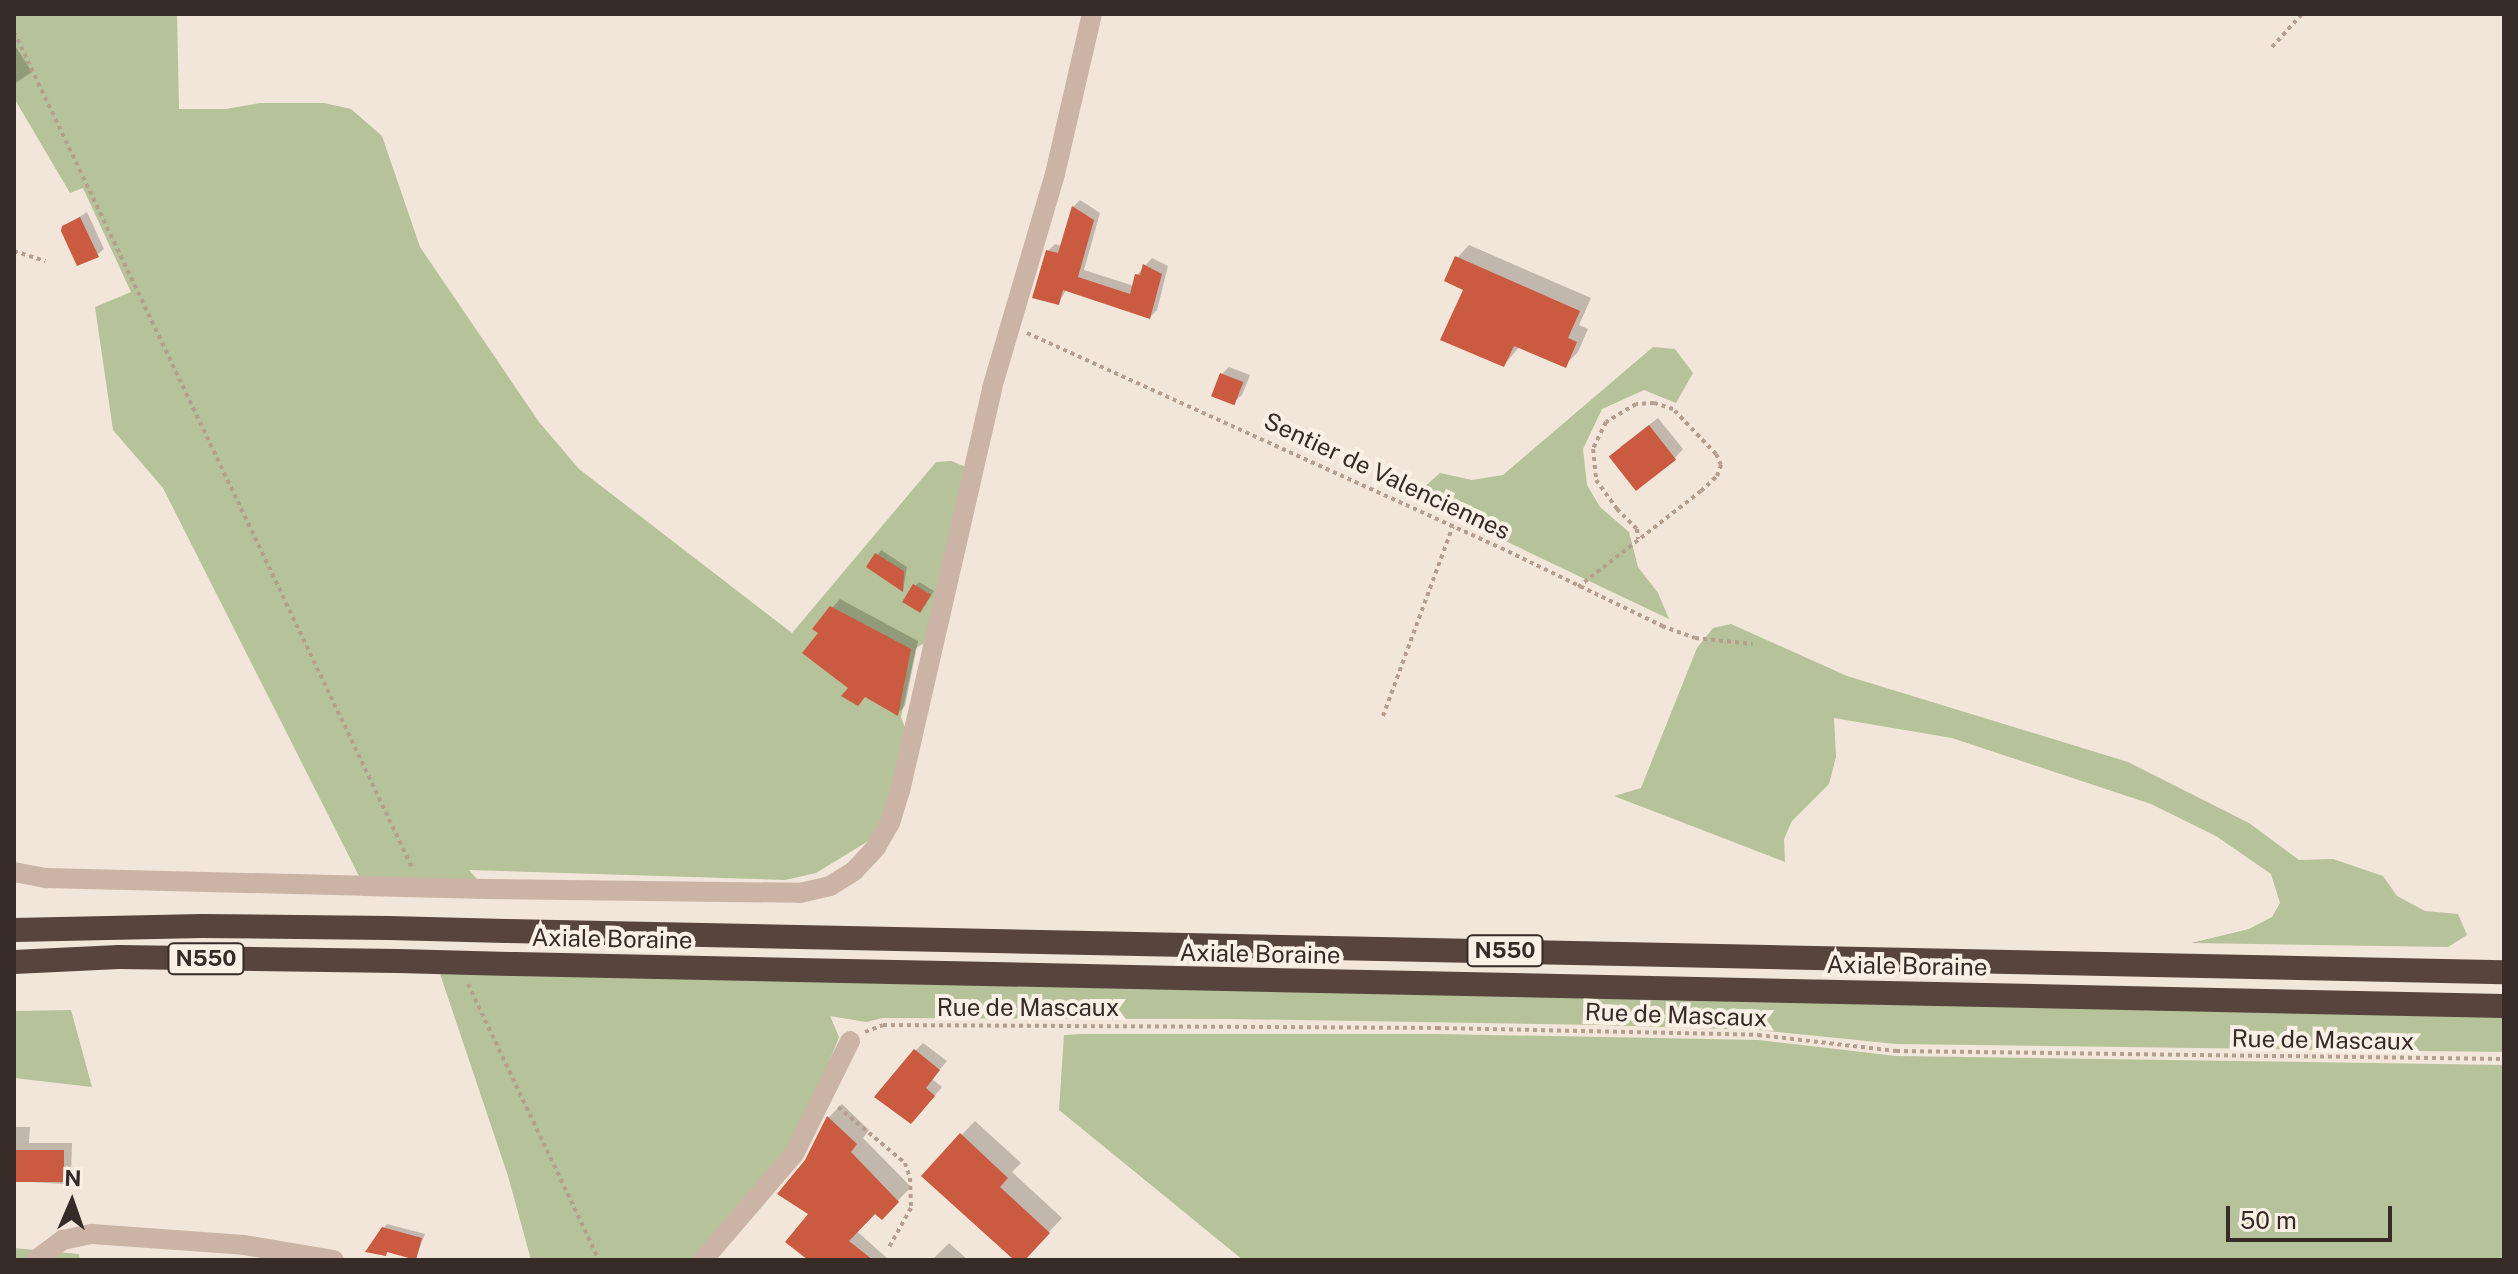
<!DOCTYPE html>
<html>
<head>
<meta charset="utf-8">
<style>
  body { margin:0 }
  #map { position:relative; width:2518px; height:1274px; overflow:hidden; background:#f2e5d9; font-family:"Public Sans",sans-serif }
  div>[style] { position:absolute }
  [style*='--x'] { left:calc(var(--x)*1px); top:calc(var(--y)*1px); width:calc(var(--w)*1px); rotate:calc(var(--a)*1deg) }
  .green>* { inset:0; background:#b6c299 }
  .shadow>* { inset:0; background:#0003 }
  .building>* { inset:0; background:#ca5b40; transform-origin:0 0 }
  .path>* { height:4px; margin-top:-2px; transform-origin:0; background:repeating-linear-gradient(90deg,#b69e8f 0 4px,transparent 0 8px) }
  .street>* { height:20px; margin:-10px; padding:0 10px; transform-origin:10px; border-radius:10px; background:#cbb4a5 }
  .highway>* { height:24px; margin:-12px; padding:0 12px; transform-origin:12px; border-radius:12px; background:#57443d }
  .street-bridge>* { height:20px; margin:-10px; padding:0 10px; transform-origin:10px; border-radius:10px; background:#cbb4a5 }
  .highway-bridge>* { height:24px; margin:-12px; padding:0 12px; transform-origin:12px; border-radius:12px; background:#57443d }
  span { translate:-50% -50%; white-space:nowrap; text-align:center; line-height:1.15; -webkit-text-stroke:8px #faf0e6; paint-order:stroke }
  .shield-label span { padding:2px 6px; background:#faf0e6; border:2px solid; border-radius:6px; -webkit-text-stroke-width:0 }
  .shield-label { font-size:22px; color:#362b27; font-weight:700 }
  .street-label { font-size:24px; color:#362b27 }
  .frame { position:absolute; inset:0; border:16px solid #362b27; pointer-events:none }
  .north { position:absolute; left:32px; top:1162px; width:80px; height:80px; -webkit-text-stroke:6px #faf0e6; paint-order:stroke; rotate:2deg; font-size:22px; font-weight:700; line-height:32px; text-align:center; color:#362b27 }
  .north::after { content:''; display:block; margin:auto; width:28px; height:36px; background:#362b27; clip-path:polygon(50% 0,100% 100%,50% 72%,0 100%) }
  .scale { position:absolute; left:2226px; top:1206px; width:166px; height:36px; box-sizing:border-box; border:4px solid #362b27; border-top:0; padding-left:10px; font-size:24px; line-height:28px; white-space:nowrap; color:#362b27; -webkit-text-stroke:6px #faf0e6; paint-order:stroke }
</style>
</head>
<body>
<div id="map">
  <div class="green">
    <i style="clip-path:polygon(14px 14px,177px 14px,179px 109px,226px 109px,260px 103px,324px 103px,351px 109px,382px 136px,420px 247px,539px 422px,579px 469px,792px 633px,936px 462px,951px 461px,966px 467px,926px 642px,916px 648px,901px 717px,907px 733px,883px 825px,870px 840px,816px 873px,785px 880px,469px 870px,486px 889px,364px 886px,163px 488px,113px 430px,95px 307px,131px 292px,83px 188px,70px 193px,14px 98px)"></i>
    <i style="clip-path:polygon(1653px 347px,1675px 349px,1693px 373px,1676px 403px,1644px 390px,1602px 409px,1583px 449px,1587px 485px,1600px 507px,1629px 532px,1638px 567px,1658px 593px,1669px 619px,1434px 507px,1423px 488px,1440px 473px,1472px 480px,1503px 475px)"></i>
    <i style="clip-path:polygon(1731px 624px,1847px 676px,2128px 762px,2249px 823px,2299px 860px,2333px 859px,2383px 876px,2397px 896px,2425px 911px,2458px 914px,2467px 935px,2448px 947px,2191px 943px,2249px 929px,2272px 917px,2280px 903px,2271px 874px,2216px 836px,2151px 804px,1952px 738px,1834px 718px,1836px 757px,1829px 784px,1792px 821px,1784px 839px,1785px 862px,1614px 796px,1641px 788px,1697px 648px,1713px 628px)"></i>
    <i style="clip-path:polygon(436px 962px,2504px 1006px,2504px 1052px,1896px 1044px,1758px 1030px,1600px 1025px,1232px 1019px,883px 1018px,866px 1022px,830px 1016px,839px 1037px,818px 1090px,811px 1124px,703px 1260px,531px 1260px,508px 1176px)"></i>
    <i style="clip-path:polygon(71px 1010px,92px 1087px,14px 1078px,14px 1011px)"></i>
    <i style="clip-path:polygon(1083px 1034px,1438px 1034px,1758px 1040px,1896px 1056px,2504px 1065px,2504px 1260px,1243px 1260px,1059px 1110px,1064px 1035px)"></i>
    <i style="clip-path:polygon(14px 1248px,79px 1254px,80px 1260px,14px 1260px)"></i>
  </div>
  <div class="shadow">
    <i style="clip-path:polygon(14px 44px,32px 72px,14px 84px)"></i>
    <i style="clip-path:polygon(1080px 200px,1100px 213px,1084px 270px,1134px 286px,1137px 275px,1152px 258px,1168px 266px,1157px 310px,1150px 317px,1067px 289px,1058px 303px,1048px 251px,1055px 244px,1062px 246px,1073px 207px)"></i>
    <i style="clip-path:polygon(87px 212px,104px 249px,97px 255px,64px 227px)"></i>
    <i style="clip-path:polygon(1469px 245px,1591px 298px,1579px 325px,1588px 329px,1578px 352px,1565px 365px,1520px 346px,1504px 365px,1466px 289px,1457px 258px)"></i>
    <i style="clip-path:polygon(1229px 367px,1250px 375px,1242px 395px,1234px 402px,1222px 374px)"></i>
    <i style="clip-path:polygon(1658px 418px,1683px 449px,1675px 458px,1620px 447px)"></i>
    <i style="clip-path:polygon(881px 550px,907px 567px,903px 590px,868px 567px)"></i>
    <i style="clip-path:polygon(919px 582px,934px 591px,924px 607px,915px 586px)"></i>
    <i style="clip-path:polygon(840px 599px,918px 641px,905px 706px,897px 714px,851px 687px,821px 632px,832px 608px)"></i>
    <i style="clip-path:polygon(923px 1043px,947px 1061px,932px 1079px,942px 1087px,919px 1114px,915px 1051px)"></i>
    <i style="clip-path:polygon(842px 1104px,869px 1130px,863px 1138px,911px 1187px,882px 1217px,807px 1161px,829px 1117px)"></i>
    <i style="clip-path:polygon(975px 1121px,1021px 1163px,1012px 1172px,1062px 1218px,1023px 1260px,1017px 1260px,923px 1176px)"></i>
    <i style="clip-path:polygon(14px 1127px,30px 1127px,29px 1143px,72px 1143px,71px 1176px,63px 1184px,14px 1181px)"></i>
    <i style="clip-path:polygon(823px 1201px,889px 1260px,811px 1260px)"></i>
    <i style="clip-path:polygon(387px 1224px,425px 1234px,416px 1257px,383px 1229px)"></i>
    <i style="clip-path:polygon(949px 1243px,968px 1260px,932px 1260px)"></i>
  </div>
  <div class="building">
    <i style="clip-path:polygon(1072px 206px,1094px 220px,1078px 277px,1130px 294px,1135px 274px,1140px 275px,1143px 264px,1162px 274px,1150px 319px,1063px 290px,1059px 305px,1032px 298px,1046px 250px,1058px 253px)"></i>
    <i style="clip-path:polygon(80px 217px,99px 257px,77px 266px,61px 231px,62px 226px)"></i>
    <i style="clip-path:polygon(1455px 256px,1580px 311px,1568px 338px,1577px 342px,1566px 368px,1514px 346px,1504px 367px,1440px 340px,1463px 290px,1444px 281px)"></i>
    <i style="left:1220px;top:373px;width:25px;height:25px;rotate:21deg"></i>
    <i style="left:1649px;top:425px;width:44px;height:51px;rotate:52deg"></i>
    <i style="clip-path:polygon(875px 553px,904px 571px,903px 592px,866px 567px)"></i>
    <i style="left:913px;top:584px;width:21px;height:21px;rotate:31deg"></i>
    <i style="clip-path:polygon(830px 606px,911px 649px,898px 716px,865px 697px,858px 706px,841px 696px,848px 688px,802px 653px,818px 633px,812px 629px)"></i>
    <i style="clip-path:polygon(914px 1049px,940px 1070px,926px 1088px,935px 1096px,911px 1124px,874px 1097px)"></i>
    <i style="clip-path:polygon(827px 1116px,857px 1144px,851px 1152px,899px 1202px,882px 1220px,875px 1214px,849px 1241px,873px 1260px,808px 1260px,785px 1242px,808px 1214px,777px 1194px,805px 1160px)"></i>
    <i style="clip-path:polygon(960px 1133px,1008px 1178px,1000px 1187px,1050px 1233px,1025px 1260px,1014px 1260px,921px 1176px)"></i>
    <i style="left:14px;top:1150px;width:50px;height:32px"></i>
    <i style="clip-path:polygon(382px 1227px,422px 1238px,416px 1260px,387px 1252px,386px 1256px,365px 1252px)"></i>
  </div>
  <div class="path">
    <i style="--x:14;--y:32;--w:925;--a:64.52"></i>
    <i style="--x:2272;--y:47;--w:45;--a:-47.7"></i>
    <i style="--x:14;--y:251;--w:33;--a:18"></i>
    <i style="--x:1027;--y:333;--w:520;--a:24.4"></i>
    <i style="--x:1501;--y:548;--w:179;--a:25.8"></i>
    <i style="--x:1662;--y:626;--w:35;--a:20"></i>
    <i style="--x:1695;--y:638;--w:58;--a:5.9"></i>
    <i style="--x:1578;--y:587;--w:156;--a:-38"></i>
    <i style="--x:1701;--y:491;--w:22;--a:-43"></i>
    <i style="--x:1717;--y:476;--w:12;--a:-70"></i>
    <i style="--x:1721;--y:465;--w:12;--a:-114"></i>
    <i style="--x:1716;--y:454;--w:62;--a:-133.7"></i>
    <i style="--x:1673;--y:409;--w:20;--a:-162"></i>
    <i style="--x:1654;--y:403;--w:18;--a:177"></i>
    <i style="--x:1636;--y:404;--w:35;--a:149"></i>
    <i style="--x:1606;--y:422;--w:30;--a:116"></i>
    <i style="--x:1593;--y:449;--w:31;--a:84"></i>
    <i style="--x:1596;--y:480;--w:36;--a:54"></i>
    <i style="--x:1617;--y:509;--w:28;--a:45"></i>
    <i style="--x:1637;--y:529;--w:10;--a:84"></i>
    <i style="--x:1383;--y:716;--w:202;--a:-69.8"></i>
    <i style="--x:468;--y:984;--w:306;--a:64.6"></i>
    <i style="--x:865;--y:1032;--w:19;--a:-21"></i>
    <i style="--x:883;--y:1025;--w:554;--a:0.31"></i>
    <i style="--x:1437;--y:1028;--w:321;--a:1.2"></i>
    <i style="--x:1758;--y:1035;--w:139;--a:6.6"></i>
    <i style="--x:1896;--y:1051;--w:608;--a:0.75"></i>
    <i style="--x:838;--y:1107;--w:87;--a:39.9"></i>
    <i style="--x:905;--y:1163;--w:16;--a:72"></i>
    <i style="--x:910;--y:1178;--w:30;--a:88"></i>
    <i style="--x:911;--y:1208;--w:47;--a:119.3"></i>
  </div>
  <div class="street">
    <i style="--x:14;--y:872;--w:33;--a:11"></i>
    <i style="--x:46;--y:878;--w:318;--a:1.4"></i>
    <i style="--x:486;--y:889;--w:314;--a:0.7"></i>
    <i style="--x:800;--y:893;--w:31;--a:-13"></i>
    <i style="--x:830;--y:886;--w:28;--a:-32"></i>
    <i style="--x:854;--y:871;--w:33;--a:-47"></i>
    <i style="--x:876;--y:847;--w:28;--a:-60"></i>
    <i style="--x:890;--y:823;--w:34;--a:-73"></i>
    <i style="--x:900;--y:791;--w:413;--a:-77.1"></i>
    <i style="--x:992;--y:388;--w:223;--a:-73.6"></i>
    <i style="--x:1055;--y:174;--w:164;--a:-77"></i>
    <i style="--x:36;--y:1260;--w:34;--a:-37"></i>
    <i style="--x:63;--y:1240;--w:30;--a:-12"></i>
    <i style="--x:92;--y:1234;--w:152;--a:4.1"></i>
    <i style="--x:244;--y:1245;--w:91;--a:9.5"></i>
    <i style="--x:703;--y:1260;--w:140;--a:-49.4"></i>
    <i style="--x:794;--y:1154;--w:126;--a:-63.6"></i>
  </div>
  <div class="highway">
    <i style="--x:14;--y:930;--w:188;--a:-1.2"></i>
    <i style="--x:202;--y:926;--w:187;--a:0.6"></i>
    <i style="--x:506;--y:931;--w:1998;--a:1.18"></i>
    <i style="--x:14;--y:962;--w:105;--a:-2.7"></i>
    <i style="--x:119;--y:957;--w:279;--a:0.8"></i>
    <i style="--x:515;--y:964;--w:1989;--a:1.21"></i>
  </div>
  <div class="street-bridge">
    <i style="--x:364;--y:886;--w:122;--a:1.4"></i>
  </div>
  <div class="highway-bridge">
    <i style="--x:389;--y:928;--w:117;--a:1.5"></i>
    <i style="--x:398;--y:961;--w:117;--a:1.5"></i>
  </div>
  <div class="shield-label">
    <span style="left:1505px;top:951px">N550</span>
    <span style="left:206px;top:959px">N550</span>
  </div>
  <div class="street-label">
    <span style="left:1387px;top:476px;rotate:25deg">Sentier de Valenciennes</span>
    <span style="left:612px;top:939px;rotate:1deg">Axiale Boraine</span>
    <span style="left:1260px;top:954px;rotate:1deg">Axiale Boraine</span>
    <span style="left:1907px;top:966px;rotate:1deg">Axiale Boraine</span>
    <span style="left:1028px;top:1008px">Rue de Mascaux</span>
    <span style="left:1676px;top:1015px;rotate:2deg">Rue de Mascaux</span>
    <span style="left:2323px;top:1040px;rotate:1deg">Rue de Mascaux</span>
  </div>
  <div class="frame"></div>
  <div class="north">N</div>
  <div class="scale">50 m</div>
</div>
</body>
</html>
